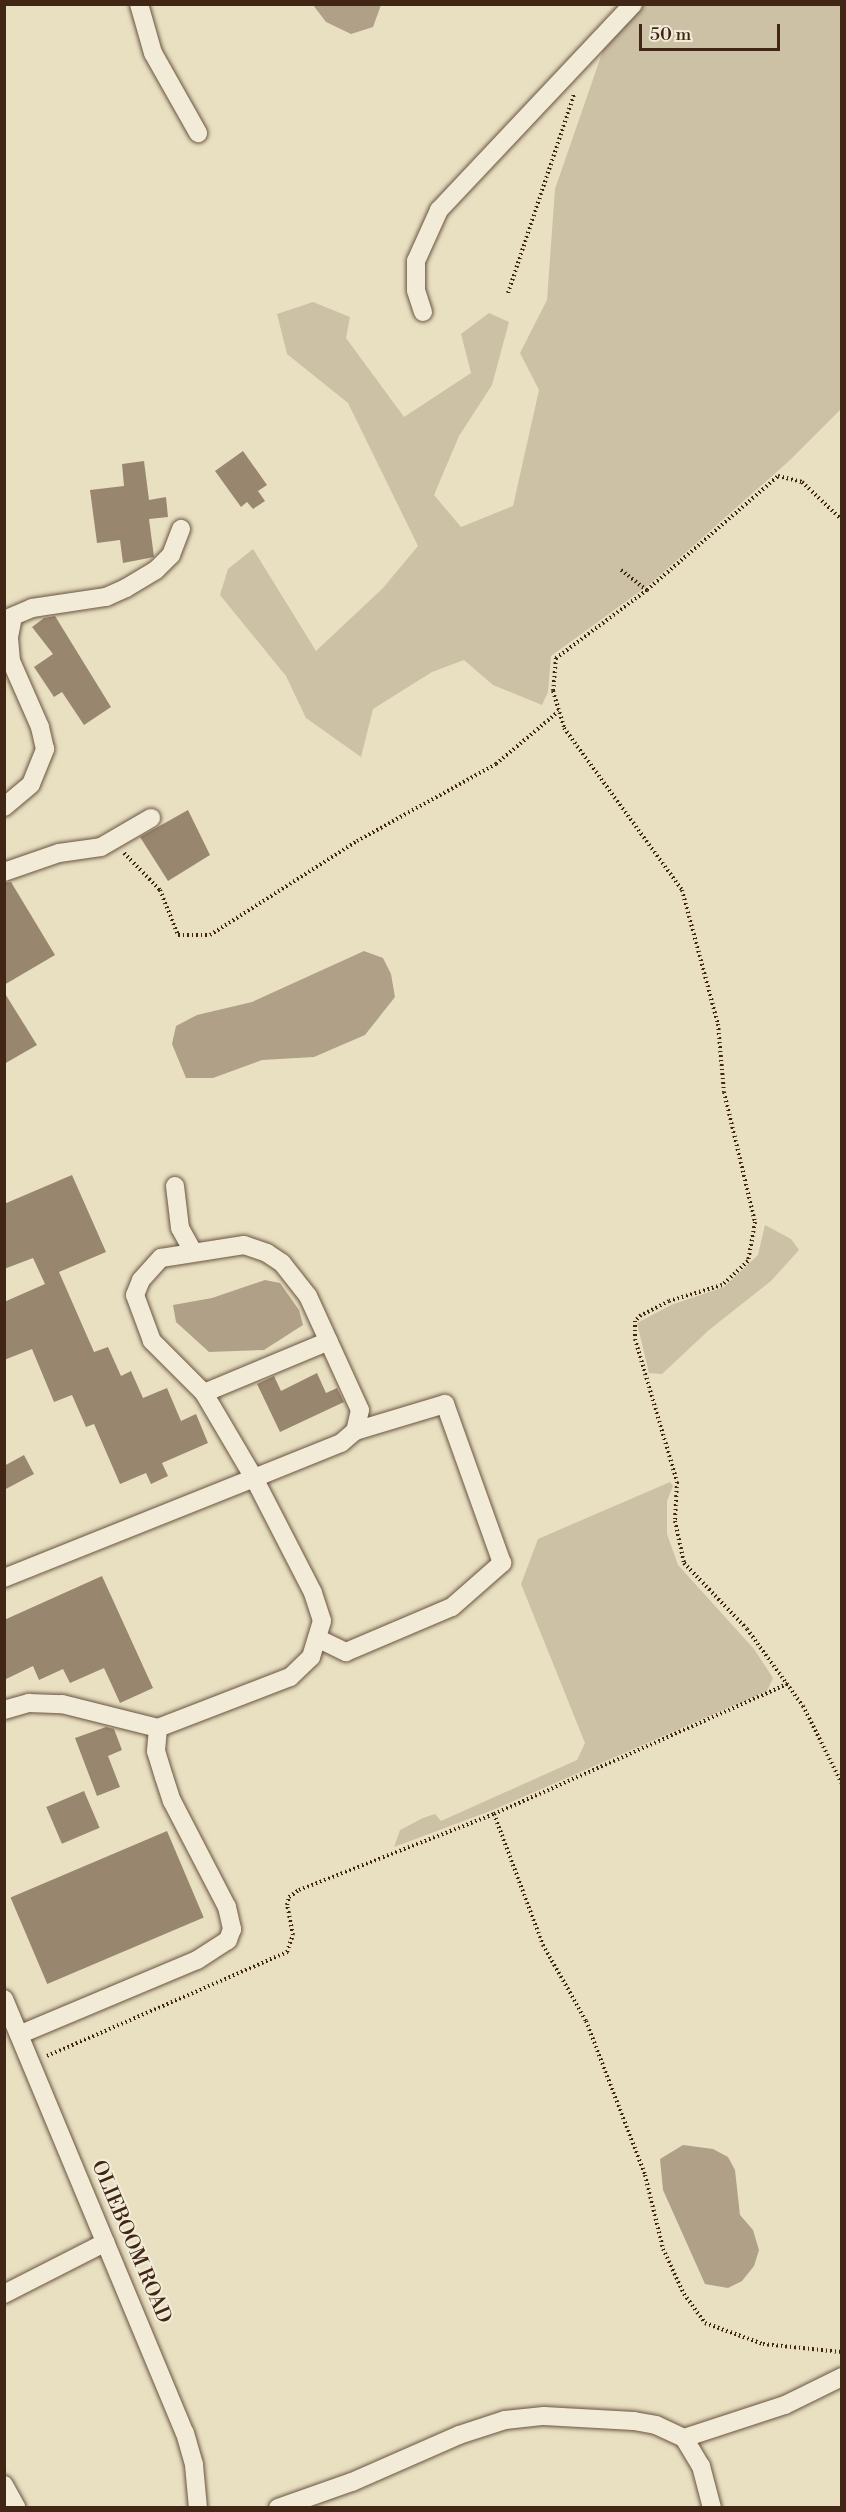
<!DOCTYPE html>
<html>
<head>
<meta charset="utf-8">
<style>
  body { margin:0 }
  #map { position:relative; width:846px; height:2512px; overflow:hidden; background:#e9e0c2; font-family:"Libre Bodoni",serif }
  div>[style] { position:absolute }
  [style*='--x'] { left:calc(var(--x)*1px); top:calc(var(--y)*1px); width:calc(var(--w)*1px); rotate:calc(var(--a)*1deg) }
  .green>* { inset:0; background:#ccc0a5 }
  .water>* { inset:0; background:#b0a087 }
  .building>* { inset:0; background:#98866f; transform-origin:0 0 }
  .path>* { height:4px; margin-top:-2px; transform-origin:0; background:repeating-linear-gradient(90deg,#412515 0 1.5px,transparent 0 4.5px) }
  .roads { filter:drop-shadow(0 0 2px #6b5440) drop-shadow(0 0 2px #6b5440) }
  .minor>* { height:18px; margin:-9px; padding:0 9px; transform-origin:9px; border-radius:9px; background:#f1ebd7 }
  span { translate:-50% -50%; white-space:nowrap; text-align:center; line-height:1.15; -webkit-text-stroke:4.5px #f1ebd7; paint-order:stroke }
  .street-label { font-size:20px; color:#412515 }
  .frame { position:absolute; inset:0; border:6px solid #412515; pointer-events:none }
  .scale { position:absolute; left:639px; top:24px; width:141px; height:27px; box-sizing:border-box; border:3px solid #412515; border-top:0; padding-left:8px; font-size:18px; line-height:21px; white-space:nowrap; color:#412515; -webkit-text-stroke:4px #f1ebd7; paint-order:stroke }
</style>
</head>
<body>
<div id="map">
  <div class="green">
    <i style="clip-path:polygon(644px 5px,841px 5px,841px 409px,789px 461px,650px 584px,551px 656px,548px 692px,542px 705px,493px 685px,464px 660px,432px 672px,373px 709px,361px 757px,306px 718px,286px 676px,220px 595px,228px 569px,253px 549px,316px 651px,383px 588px,418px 546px,348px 403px,287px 354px,277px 314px,313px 302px,350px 317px,346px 338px,404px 417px,471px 373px,461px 334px,489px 313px,509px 322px,492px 385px,459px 436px,434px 495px,461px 527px,513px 506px,539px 390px,520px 353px,547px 300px,555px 189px,608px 36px)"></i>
    <i style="clip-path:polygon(765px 1225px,791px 1239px,799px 1250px,771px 1281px,709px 1330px,662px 1374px,649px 1373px,637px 1323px,671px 1305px,724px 1287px,758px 1255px)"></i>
    <i style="clip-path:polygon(670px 1482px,673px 1486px,667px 1501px,667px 1534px,678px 1565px,754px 1649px,773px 1678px,767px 1691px,493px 1810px,394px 1847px,400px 1830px,423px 1818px,435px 1814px,441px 1821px,577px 1760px,585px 1743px,521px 1584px,538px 1539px)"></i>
  </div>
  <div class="water">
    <i style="clip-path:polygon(381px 5px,373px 27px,351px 34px,326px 22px,313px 5px)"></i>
    <i style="clip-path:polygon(364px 951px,383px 958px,391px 974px,395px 997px,365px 1035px,314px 1057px,262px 1060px,213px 1078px,186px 1078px,172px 1044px,176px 1026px,197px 1015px,252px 1002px)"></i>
    <i style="clip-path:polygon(265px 1280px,280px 1283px,299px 1310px,303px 1325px,264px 1350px,209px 1352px,176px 1322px,173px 1305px,212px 1298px)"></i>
    <i style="clip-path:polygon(683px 2145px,713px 2149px,728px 2157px,735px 2170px,740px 2215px,753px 2230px,759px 2250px,754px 2266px,742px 2281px,728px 2288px,705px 2284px,663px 2190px,660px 2159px)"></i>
  </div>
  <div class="building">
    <i style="clip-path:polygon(243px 451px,267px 485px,258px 491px,265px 501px,253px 509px,247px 502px,241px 507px,215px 471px)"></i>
    <i style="clip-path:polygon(144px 461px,149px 500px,166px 497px,168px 517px,149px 519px,154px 557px,123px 563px,120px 540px,97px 543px,90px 490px,124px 486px,122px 464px)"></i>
    <i style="clip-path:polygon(55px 616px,111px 707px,84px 725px,62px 692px,54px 697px,34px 667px,53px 654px,32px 627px,44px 618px)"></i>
    <i style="clip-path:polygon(188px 810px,210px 855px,168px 881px,140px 837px)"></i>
    <i style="clip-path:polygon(11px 882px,55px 955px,4px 985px,4px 883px)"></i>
    <i style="clip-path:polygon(4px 992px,37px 1045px,4px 1064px)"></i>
    <i style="clip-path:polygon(72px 1175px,106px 1252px,59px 1272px,94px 1352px,108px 1347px,121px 1376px,131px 1371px,143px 1398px,167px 1388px,181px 1421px,196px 1414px,208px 1443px,162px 1463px,168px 1476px,151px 1484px,146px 1473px,120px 1484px,94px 1424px,86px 1427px,72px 1395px,54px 1402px,32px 1349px,4px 1360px,4px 1302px,45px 1284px,33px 1258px,4px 1269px,4px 1204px)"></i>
    <i style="clip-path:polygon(317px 1373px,326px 1393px,337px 1388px,344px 1402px,280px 1432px,257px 1384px,274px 1376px,281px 1391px)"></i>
    <i style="clip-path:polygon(24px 1455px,34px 1474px,4px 1490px,4px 1466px)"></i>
    <i style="clip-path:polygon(102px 1576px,153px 1688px,120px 1703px,104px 1668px,70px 1683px,63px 1669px,39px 1680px,33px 1666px,4px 1680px,4px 1620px)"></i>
    <i style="clip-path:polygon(106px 1727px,114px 1729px,122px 1750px,108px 1756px,120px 1787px,97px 1796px,75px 1738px)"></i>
    <i style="left:84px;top:1791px;width:40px;height:41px;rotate:67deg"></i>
    <i style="left:167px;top:1831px;width:94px;height:170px;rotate:67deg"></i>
  </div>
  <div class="path">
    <i style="--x:508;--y:293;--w:209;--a:-71.6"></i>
    <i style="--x:621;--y:570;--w:33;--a:38"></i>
    <i style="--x:647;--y:590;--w:174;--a:-41"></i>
    <i style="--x:778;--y:476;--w:25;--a:14"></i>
    <i style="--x:802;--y:482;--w:55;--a:43.5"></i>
    <i style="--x:647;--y:590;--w:114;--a:143.2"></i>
    <i style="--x:556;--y:658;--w:33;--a:95"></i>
    <i style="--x:553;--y:691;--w:39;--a:73"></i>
    <i style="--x:564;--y:728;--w:200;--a:53.9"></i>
    <i style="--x:682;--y:890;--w:139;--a:75"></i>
    <i style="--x:718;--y:1024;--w:68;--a:85"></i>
    <i style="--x:724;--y:1092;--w:134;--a:76.6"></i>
    <i style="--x:755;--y:1222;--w:40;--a:100"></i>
    <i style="--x:748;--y:1261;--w:35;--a:137"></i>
    <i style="--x:722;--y:1285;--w:55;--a:163.2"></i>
    <i style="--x:669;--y:1301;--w:31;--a:153"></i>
    <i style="--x:641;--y:1315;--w:8;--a:135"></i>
    <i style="--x:635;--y:1321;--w:18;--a:90"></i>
    <i style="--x:635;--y:1339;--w:149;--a:73.6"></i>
    <i style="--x:677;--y:1482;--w:39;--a:93"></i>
    <i style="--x:675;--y:1521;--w:43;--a:77.9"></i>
    <i style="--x:684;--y:1563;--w:91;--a:46.3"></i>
    <i style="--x:747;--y:1629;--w:95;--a:54"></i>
    <i style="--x:803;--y:1706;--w:87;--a:63.4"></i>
    <i style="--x:124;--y:853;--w:52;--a:45.8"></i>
    <i style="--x:160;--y:890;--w:48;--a:68.2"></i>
    <i style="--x:178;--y:935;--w:32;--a:0"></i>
    <i style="--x:210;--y:935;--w:174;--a:-32.6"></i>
    <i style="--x:357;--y:841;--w:159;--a:-29"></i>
    <i style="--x:496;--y:764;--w:82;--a:-40.1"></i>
    <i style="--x:494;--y:1814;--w:140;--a:69.5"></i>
    <i style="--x:543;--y:1945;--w:87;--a:60.5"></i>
    <i style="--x:586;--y:2021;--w:165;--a:69"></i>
    <i style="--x:645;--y:2175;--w:76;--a:76.3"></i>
    <i style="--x:663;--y:2249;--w:50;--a:65"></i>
    <i style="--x:684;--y:2294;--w:36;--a:54"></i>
    <i style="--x:705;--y:2323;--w:62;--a:19.9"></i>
    <i style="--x:763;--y:2344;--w:79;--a:5.8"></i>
    <i style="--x:47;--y:2056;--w:262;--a:-23.4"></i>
    <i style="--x:287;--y:1952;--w:18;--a:-71"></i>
    <i style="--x:293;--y:1935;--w:31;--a:-101"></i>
    <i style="--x:287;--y:1905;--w:8;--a:-76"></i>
    <i style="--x:289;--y:1897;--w:12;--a:-35"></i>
    <i style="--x:299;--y:1890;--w:209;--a:-21.3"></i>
    <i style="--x:494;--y:1814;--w:321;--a:-23.9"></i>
  </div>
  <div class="roads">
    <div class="minor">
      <i style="--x:139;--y:4;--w:51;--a:74.1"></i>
      <i style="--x:153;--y:53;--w:92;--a:60.6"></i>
      <i style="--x:423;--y:312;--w:23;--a:-108"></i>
      <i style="--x:416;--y:290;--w:29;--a:-90"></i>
      <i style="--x:416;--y:261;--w:56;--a:-65.7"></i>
      <i style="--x:439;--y:210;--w:283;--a:-46.7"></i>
      <i style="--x:4;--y:620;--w:30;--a:-23"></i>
      <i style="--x:32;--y:608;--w:75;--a:-8.5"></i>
      <i style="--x:106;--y:597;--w:22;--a:-24"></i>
      <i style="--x:126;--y:588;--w:35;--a:-31"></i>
      <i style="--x:156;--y:570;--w:21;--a:-45"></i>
      <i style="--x:171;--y:555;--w:28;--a:-69"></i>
      <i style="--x:4;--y:807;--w:35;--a:-40"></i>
      <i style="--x:31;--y:784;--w:38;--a:-68"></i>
      <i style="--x:45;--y:749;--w:23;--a:-103"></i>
      <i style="--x:40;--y:727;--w:72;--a:-113.7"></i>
      <i style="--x:11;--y:661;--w:24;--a:-95"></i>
      <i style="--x:9;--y:637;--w:20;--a:-79"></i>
      <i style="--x:4;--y:872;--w:58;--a:-19.1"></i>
      <i style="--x:59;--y:853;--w:42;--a:-8.1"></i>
      <i style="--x:101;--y:847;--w:58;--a:-30.1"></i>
      <i style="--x:175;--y:1186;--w:42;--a:83.2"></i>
      <i style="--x:180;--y:1228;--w:26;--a:61"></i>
      <i style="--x:244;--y:1245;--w:24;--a:19"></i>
      <i style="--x:267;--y:1253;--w:18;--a:34"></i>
      <i style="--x:282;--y:1263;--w:42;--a:51.8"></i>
      <i style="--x:308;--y:1296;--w:125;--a:65.5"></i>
      <i style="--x:360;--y:1410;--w:22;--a:103"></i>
      <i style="--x:355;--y:1431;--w:18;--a:139"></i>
      <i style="--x:341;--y:1443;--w:94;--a:158.1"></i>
      <i style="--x:254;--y:1478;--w:99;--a:-120.5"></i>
      <i style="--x:204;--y:1393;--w:74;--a:-135"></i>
      <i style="--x:152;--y:1341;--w:49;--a:-110.3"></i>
      <i style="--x:135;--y:1295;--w:16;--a:-68"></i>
      <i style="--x:141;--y:1280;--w:30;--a:-48"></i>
      <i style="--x:161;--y:1258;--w:84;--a:-8.9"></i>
      <i style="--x:204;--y:1393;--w:135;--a:-22.6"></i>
      <i style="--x:4;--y:1578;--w:269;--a:-21.8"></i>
      <i style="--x:254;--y:1478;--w:129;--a:62.8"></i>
      <i style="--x:313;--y:1593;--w:29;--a:72"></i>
      <i style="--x:322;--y:1621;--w:38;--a:107"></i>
      <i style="--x:311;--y:1657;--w:29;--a:136"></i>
      <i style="--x:290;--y:1677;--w:142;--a:158.9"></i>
      <i style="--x:158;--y:1728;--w:23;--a:95"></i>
      <i style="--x:156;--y:1751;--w:27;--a:73"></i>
      <i style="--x:164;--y:1777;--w:25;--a:72"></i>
      <i style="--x:172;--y:1801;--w:119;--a:62.6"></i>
      <i style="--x:227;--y:1907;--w:23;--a:77"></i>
      <i style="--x:232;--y:1929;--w:12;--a:110"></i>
      <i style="--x:228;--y:1940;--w:37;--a:147"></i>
      <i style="--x:197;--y:1960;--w:193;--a:157.2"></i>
      <i style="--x:319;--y:1639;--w:30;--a:26"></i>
      <i style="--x:346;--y:1652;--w:115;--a:-23"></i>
      <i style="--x:452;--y:1607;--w:67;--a:-41.3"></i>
      <i style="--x:502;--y:1563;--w:169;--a:-109.7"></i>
      <i style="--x:445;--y:1404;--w:94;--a:163.3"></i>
      <i style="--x:4;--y:1710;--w:26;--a:-16"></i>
      <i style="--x:29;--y:1703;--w:33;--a:2"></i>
      <i style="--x:62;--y:1704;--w:99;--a:14"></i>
      <i style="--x:4;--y:1999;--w:470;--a:67.4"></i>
      <i style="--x:185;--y:2433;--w:33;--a:74"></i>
      <i style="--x:194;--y:2465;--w:43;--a:84.7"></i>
      <i style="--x:4;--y:2294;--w:114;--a:-27"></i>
      <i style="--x:684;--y:2438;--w:106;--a:-18.1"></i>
      <i style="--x:785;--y:2405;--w:64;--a:-26.2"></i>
      <i style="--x:4;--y:2485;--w:26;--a:61"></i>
      <i style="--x:278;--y:2508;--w:78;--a:-19.4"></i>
      <i style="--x:352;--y:2482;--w:117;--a:-23.7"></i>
      <i style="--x:459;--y:2435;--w:48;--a:-18.1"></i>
      <i style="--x:505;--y:2420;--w:39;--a:-6"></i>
      <i style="--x:544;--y:2416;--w:90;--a:3.2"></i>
      <i style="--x:634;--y:2421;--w:22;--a:10"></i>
      <i style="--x:656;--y:2425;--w:31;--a:25"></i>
      <i style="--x:684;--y:2438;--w:33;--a:59"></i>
      <i style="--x:701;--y:2466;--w:43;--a:75.3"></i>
    </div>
  </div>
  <div class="street-label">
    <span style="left:131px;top:2242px;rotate:67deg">OLIEBOOM ROAD</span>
  </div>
  <div class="frame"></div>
  <div class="scale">50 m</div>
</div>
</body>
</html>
